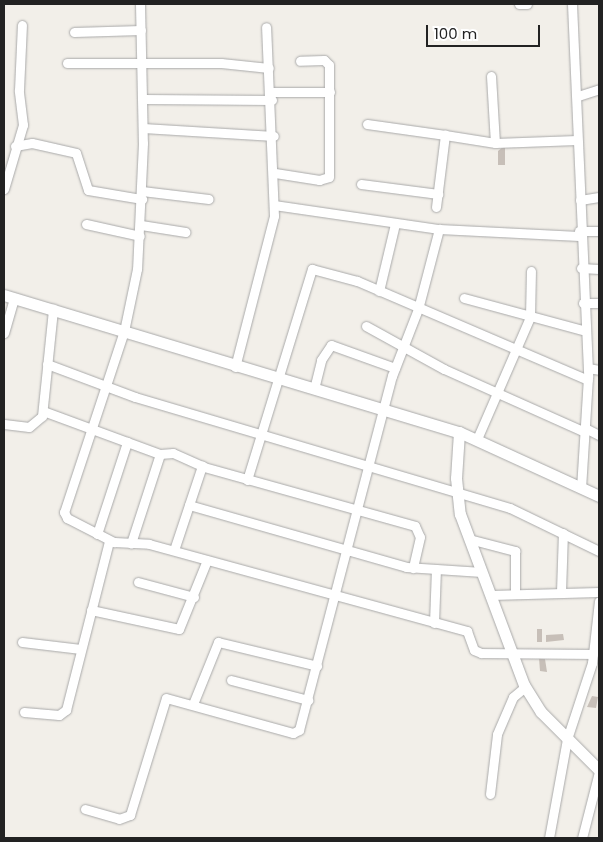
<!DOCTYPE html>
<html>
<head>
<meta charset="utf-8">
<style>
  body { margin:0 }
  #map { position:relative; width:603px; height:842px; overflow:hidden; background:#f2efe9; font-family:Poppins,sans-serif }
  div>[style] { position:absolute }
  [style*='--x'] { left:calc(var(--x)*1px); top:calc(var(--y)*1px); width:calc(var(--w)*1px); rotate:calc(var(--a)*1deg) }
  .building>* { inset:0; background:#c7bfb8; transform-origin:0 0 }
  .roads { filter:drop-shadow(0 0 1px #a9a9a9) drop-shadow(0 0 1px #a9a9a9) }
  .minor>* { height:9px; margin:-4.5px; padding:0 4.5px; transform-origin:4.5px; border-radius:4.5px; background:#fff }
  .tertiary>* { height:11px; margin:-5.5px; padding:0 5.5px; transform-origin:5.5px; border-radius:5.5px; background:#fff }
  span { translate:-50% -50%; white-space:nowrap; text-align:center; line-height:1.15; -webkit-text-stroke:5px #fff; paint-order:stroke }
  .frame { position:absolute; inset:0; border:5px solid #222; pointer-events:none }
  .scale { position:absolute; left:426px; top:25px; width:114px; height:22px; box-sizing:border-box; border:2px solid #222; border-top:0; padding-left:6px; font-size:15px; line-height:18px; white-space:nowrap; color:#222; -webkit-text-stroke:4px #fff; paint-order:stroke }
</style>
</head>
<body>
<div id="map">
  <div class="building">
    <i style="clip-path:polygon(498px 144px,505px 144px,505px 165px,498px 165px,498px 151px,503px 147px)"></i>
    <i style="left:537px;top:629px;width:5px;height:13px"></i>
    <i style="clip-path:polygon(563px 634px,564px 640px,546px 642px,546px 635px)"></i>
    <i style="clip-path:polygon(539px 658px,545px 659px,547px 672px,540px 671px)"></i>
    <i style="clip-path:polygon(592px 696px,598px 697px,596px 708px,587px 707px)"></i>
  </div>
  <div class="roads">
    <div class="minor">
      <i style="--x:140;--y:4;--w:139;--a:88.8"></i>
      <i style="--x:143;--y:143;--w:126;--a:92.7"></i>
      <i style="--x:137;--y:269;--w:63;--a:101.8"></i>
      <i style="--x:124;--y:331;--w:191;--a:108.3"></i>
      <i style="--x:64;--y:512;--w:7;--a:63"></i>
      <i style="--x:67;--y:518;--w:53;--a:27.1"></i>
      <i style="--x:114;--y:542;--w:35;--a:3"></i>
      <i style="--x:149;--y:544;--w:330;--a:15.3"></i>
      <i style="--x:467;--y:631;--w:20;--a:70"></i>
      <i style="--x:474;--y:650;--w:8;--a:23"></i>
      <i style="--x:481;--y:653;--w:112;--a:0.5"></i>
      <i style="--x:519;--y:4;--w:8;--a:0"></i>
      <i style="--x:572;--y:4;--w:373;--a:87.5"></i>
      <i style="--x:588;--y:377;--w:110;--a:93.6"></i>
      <i style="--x:74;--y:32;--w:67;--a:-1.7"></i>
      <i style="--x:67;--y:63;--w:154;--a:0"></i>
      <i style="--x:221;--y:63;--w:48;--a:5.9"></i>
      <i style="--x:491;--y:76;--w:67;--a:86.6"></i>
      <i style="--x:271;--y:92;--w:59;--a:0"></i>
      <i style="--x:578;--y:96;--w:22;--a:-18"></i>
      <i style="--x:143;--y:99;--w:129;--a:0.4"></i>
      <i style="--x:367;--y:124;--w:79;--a:8"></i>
      <i style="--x:143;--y:128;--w:131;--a:3.5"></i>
      <i style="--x:15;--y:146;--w:17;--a:-10"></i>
      <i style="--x:32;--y:143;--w:45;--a:12.8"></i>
      <i style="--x:76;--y:153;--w:39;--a:72"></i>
      <i style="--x:88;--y:190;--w:55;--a:9.5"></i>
      <i style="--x:275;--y:173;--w:45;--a:9"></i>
      <i style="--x:319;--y:180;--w:10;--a:-17"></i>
      <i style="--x:329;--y:177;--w:112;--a:-90"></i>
      <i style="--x:329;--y:65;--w:7;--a:-135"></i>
      <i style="--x:324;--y:60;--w:24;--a:178"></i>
      <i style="--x:361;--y:184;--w:78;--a:7.4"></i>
      <i style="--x:4;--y:189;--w:67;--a:-73.5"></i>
      <i style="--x:23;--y:125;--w:35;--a:-97"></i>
      <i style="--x:19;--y:90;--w:65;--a:-87.4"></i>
      <i style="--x:142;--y:191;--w:67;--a:6.8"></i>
      <i style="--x:580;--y:200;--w:19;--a:-9"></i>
      <i style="--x:274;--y:205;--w:167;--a:8.3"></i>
      <i style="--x:439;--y:229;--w:140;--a:2.9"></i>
      <i style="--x:436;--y:207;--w:73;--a:-82.9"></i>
      <i style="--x:445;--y:135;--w:51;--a:9.1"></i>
      <i style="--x:495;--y:143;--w:82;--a:-2.1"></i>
      <i style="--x:86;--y:224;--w:55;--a:12.5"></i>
      <i style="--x:141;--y:225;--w:45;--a:9"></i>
      <i style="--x:579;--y:231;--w:20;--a:0"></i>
      <i style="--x:581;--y:268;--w:18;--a:3"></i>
      <i style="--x:379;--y:291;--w:69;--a:-76.6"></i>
      <i style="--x:464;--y:298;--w:123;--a:15.1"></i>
      <i style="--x:583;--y:303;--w:16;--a:0"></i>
      <i style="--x:366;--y:326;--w:89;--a:28.9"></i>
      <i style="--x:444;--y:369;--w:154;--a:24.1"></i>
      <i style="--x:4;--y:333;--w:36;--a:-74"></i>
      <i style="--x:47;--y:364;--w:94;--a:20.6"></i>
      <i style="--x:135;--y:397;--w:391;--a:16.5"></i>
      <i style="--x:510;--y:508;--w:99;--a:25.8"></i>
      <i style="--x:235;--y:367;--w:156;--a:-75.5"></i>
      <i style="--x:274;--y:216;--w:189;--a:-92.4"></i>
      <i style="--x:588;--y:368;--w:11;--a:10"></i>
      <i style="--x:314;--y:389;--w:30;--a:-76"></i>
      <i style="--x:321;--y:360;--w:18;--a:-56"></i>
      <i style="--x:331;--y:345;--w:68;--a:19.8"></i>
      <i style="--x:43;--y:411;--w:125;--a:20.2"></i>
      <i style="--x:160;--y:454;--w:94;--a:108"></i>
      <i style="--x:4;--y:424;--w:25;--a:7"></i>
      <i style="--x:29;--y:427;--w:17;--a:-40"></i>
      <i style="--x:42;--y:416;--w:108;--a:-84.1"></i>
      <i style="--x:585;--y:428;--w:16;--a:27"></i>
      <i style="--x:477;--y:439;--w:133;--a:-66.5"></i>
      <i style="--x:530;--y:317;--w:46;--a:-88.8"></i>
      <i style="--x:160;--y:454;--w:13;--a:-4"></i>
      <i style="--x:173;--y:453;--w:34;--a:24"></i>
      <i style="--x:204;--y:467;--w:219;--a:15.6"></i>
      <i style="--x:415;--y:526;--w:12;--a:66"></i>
      <i style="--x:420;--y:537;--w:32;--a:103"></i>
      <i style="--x:247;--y:480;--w:221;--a:-72.9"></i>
      <i style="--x:312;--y:269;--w:47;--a:14.9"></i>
      <i style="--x:357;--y:281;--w:251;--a:23.2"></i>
      <i style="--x:189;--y:505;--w:226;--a:15.9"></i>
      <i style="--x:406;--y:567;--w:76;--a:3.8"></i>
      <i style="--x:97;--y:534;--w:97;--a:-71.9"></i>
      <i style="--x:469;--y:539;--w:48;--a:14.6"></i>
      <i style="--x:515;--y:551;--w:43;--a:90"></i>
      <i style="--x:174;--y:550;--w:89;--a:-71.6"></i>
      <i style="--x:138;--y:582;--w:58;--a:15"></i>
      <i style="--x:561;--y:592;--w:59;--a:-88.1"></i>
      <i style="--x:491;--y:595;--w:108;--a:-1.6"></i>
      <i style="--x:91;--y:610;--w:90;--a:12.2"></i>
      <i style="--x:179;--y:629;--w:74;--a:-67.9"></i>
      <i style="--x:434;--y:623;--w:54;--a:-87.9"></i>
      <i style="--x:22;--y:642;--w:59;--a:6.8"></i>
      <i style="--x:231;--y:680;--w:80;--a:14.6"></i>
      <i style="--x:193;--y:704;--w:67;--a:-68"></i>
      <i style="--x:218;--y:642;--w:102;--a:13.6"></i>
      <i style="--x:24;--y:712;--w:35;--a:5"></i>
      <i style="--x:59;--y:715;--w:9;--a:-36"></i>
      <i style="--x:66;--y:710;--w:174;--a:-75.7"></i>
      <i style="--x:490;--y:794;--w:60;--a:-83.3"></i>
      <i style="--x:497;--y:734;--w:40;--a:-66.6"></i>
      <i style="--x:513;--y:697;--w:16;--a:-40"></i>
      <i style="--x:85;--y:809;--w:35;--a:16"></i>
      <i style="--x:119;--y:819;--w:12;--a:-20"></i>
      <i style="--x:130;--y:815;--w:122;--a:-72.9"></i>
      <i style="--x:166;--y:698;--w:132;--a:15.4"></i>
      <i style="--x:293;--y:733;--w:7;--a:-27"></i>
      <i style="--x:299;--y:730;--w:366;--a:-75.3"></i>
      <i style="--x:392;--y:376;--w:72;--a:-68.8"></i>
      <i style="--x:418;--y:309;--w:83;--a:-75.3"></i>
      <i style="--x:549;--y:838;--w:101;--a:-79.7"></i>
      <i style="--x:567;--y:739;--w:80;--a:-71.8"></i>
      <i style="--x:592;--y:663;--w:62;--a:-83.6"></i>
      <i style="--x:582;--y:838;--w:68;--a:-75.6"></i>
    </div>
    <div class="tertiary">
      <i style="--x:4;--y:295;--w:475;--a:16.8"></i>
      <i style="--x:459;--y:432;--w:154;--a:24.6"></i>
      <i style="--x:459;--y:432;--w:46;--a:93.7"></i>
      <i style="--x:456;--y:478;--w:36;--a:84"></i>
      <i style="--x:460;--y:514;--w:183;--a:69.5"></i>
      <i style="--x:524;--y:685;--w:32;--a:58"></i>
      <i style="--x:541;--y:712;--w:82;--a:45"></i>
    </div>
  </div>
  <div class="frame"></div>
  <div class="scale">100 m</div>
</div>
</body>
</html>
